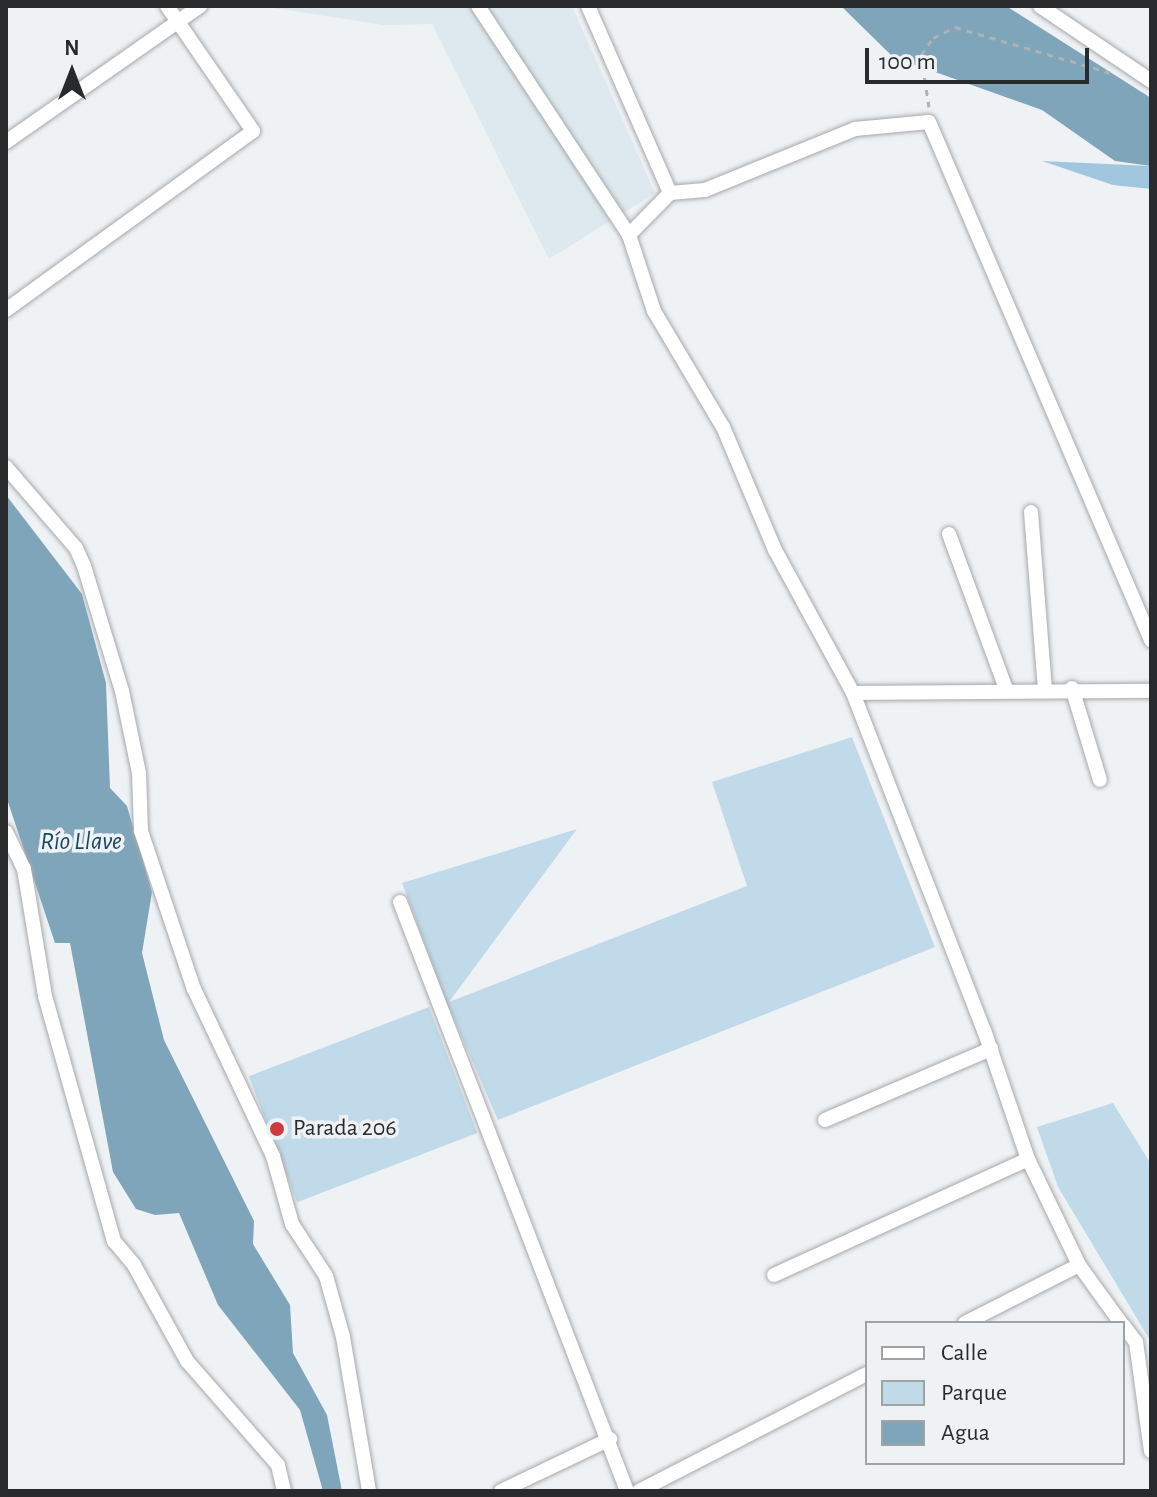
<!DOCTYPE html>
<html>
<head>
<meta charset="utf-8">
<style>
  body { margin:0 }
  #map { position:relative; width:1157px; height:1497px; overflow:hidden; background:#eff2f5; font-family:"Alegreya Sans",sans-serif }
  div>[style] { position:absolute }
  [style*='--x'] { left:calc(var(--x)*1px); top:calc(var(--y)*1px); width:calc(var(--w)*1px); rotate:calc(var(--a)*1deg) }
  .built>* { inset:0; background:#dde9ef }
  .green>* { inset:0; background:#c0daea; transform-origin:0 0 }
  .forest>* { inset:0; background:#a0c7de }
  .water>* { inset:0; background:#7fa5bb }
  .path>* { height:3px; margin-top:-1.5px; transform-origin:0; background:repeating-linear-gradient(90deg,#afb1b4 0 6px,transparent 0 12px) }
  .roads { filter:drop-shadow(0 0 2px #a6a9ab) drop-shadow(0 0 2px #a6a9ab) }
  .minor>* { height:14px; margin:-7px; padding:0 7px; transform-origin:7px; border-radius:7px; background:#fff }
  .dots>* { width:22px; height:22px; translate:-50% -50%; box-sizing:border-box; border:4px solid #eff2f5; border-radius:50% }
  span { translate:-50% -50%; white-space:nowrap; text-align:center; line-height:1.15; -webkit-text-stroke:7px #eff2f5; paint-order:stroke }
  .poi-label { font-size:24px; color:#292a2b }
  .left { translate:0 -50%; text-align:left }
  .water-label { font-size:26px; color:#184962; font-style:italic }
  .frame { position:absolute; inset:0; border:8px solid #292a2b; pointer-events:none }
  .legend { position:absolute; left:865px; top:1321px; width:260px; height:144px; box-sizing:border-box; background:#eff2f5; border:2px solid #a0a2a4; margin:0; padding:10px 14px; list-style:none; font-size:24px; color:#292a2b }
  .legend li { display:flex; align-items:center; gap:16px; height:40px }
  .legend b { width:40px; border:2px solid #a0a2a4 }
  .north { position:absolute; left:32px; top:32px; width:80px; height:80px; -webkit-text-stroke:6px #eff2f5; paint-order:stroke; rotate:0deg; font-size:22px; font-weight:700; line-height:32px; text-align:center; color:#292a2b }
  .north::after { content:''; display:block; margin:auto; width:28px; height:36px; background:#292a2b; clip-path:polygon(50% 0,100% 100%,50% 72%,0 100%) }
  .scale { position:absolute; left:865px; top:48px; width:224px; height:36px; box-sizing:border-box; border:4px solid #292a2b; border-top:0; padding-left:10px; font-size:24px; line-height:28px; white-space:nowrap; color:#292a2b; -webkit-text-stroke:6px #eff2f5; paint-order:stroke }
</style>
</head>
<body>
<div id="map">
  <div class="built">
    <i style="clip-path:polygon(261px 6px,572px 6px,655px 193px,549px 259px,432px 24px,383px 25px)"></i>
  </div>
  <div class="green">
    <i style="clip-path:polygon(852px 737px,935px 947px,498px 1120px,447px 1003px,402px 883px,577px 829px,449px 1002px,747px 886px,712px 782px)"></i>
    <i style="left:429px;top:1007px;width:135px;height:193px;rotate:69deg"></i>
    <i style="clip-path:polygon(1113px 1103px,1151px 1164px,1151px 1342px,1058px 1187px,1037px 1127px)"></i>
  </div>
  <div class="forest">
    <i style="clip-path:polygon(1042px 161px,1151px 166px,1151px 189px,1113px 185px)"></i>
  </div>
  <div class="water">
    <i style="clip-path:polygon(841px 6px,1006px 6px,1151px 98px,1151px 166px,1115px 161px,1042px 110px,893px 57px)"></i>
    <i style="clip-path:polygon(6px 495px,82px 594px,106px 683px,110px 788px,127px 806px,152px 892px,142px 953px,164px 1040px,254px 1221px,253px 1244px,290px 1305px,293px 1353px,327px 1415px,342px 1491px,323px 1491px,300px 1410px,218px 1305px,179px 1213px,155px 1215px,136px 1209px,113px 1172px,70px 943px,55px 943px,6px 796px)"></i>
  </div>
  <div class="path">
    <i style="--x:929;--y:107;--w:53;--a:-98.7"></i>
    <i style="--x:921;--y:55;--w:21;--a:-55"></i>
    <i style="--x:933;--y:38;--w:25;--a:-27"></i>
    <i style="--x:955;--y:27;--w:163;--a:16.4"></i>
  </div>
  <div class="roads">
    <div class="minor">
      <i style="--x:478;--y:6;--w:274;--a:56.6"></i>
      <i style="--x:588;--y:6;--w:204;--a:66.3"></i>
      <i style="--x:1040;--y:6;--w:134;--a:34"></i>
      <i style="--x:6;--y:142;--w:237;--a:-35"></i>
      <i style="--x:670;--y:193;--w:59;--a:134.3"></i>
      <i style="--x:629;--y:235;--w:80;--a:71.8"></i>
      <i style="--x:654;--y:311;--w:135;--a:59.3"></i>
      <i style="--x:723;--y:427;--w:134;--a:67.1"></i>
      <i style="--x:775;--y:550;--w:163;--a:61.4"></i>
      <i style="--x:853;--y:693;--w:362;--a:68.8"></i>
      <i style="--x:984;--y:1030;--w:136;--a:71.2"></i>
      <i style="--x:1028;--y:1159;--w:118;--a:64.3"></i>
      <i style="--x:1079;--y:1265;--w:72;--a:54.1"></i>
      <i style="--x:670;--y:193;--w:35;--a:-5"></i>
      <i style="--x:705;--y:190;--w:162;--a:-22.1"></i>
      <i style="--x:855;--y:129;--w:74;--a:-5.4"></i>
      <i style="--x:929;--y:122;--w:564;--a:66.8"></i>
      <i style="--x:6;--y:310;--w:305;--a:-35.9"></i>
      <i style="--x:253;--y:131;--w:152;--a:-124.5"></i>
      <i style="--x:6;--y:467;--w:107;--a:49.2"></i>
      <i style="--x:76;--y:548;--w:20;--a:66"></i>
      <i style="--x:84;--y:566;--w:131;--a:73.1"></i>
      <i style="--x:122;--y:691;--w:84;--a:78.3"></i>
      <i style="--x:139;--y:773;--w:58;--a:88"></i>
      <i style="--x:141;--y:831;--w:167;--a:71.5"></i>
      <i style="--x:194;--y:989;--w:185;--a:64.7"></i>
      <i style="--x:273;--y:1156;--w:71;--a:74.4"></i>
      <i style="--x:292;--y:1224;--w:62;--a:56.8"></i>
      <i style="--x:326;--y:1276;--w:63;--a:74.4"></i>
      <i style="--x:343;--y:1337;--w:156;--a:80.4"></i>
      <i style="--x:1031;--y:512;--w:177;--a:85.5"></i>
      <i style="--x:949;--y:534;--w:165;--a:69.8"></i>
      <i style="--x:1072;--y:688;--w:96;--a:73.1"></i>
      <i style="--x:853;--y:693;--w:298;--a:-0.4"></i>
      <i style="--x:6;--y:832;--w:41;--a:64.1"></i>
      <i style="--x:24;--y:869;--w:129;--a:80.6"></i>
      <i style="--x:45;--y:996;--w:255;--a:74.3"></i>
      <i style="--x:114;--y:1241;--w:31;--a:50"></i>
      <i style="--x:134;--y:1265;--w:110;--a:61.1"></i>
      <i style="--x:187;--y:1361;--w:138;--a:48.8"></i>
      <i style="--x:278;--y:1465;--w:27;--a:77"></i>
      <i style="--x:400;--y:902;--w:631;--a:68.92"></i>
      <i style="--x:825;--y:1120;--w:181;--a:-23.2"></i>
      <i style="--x:774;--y:1275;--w:279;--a:-24.5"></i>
      <i style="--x:965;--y:1323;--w:128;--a:-27"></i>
      <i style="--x:1123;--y:1325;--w:21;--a:53"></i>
      <i style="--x:1136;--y:1342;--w:110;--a:82.2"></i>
      <i style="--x:501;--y:1491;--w:121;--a:-25.5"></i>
      <i style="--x:639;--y:1491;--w:256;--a:-27.2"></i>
    </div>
  </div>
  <div class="dots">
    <i style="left:277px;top:1129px;background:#cb3b3f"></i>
  </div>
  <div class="poi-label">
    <span class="left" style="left:293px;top:1129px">Parada 206</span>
  </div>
  <div class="water-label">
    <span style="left:81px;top:842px">Río Llave</span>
  </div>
  <div class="frame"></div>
  <ul class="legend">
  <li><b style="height:10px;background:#fff"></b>Calle</li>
  <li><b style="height:22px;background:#c0daea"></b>Parque</li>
  <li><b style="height:22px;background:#7fa5bb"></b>Agua</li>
  </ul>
  <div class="north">N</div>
  <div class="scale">100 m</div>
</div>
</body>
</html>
